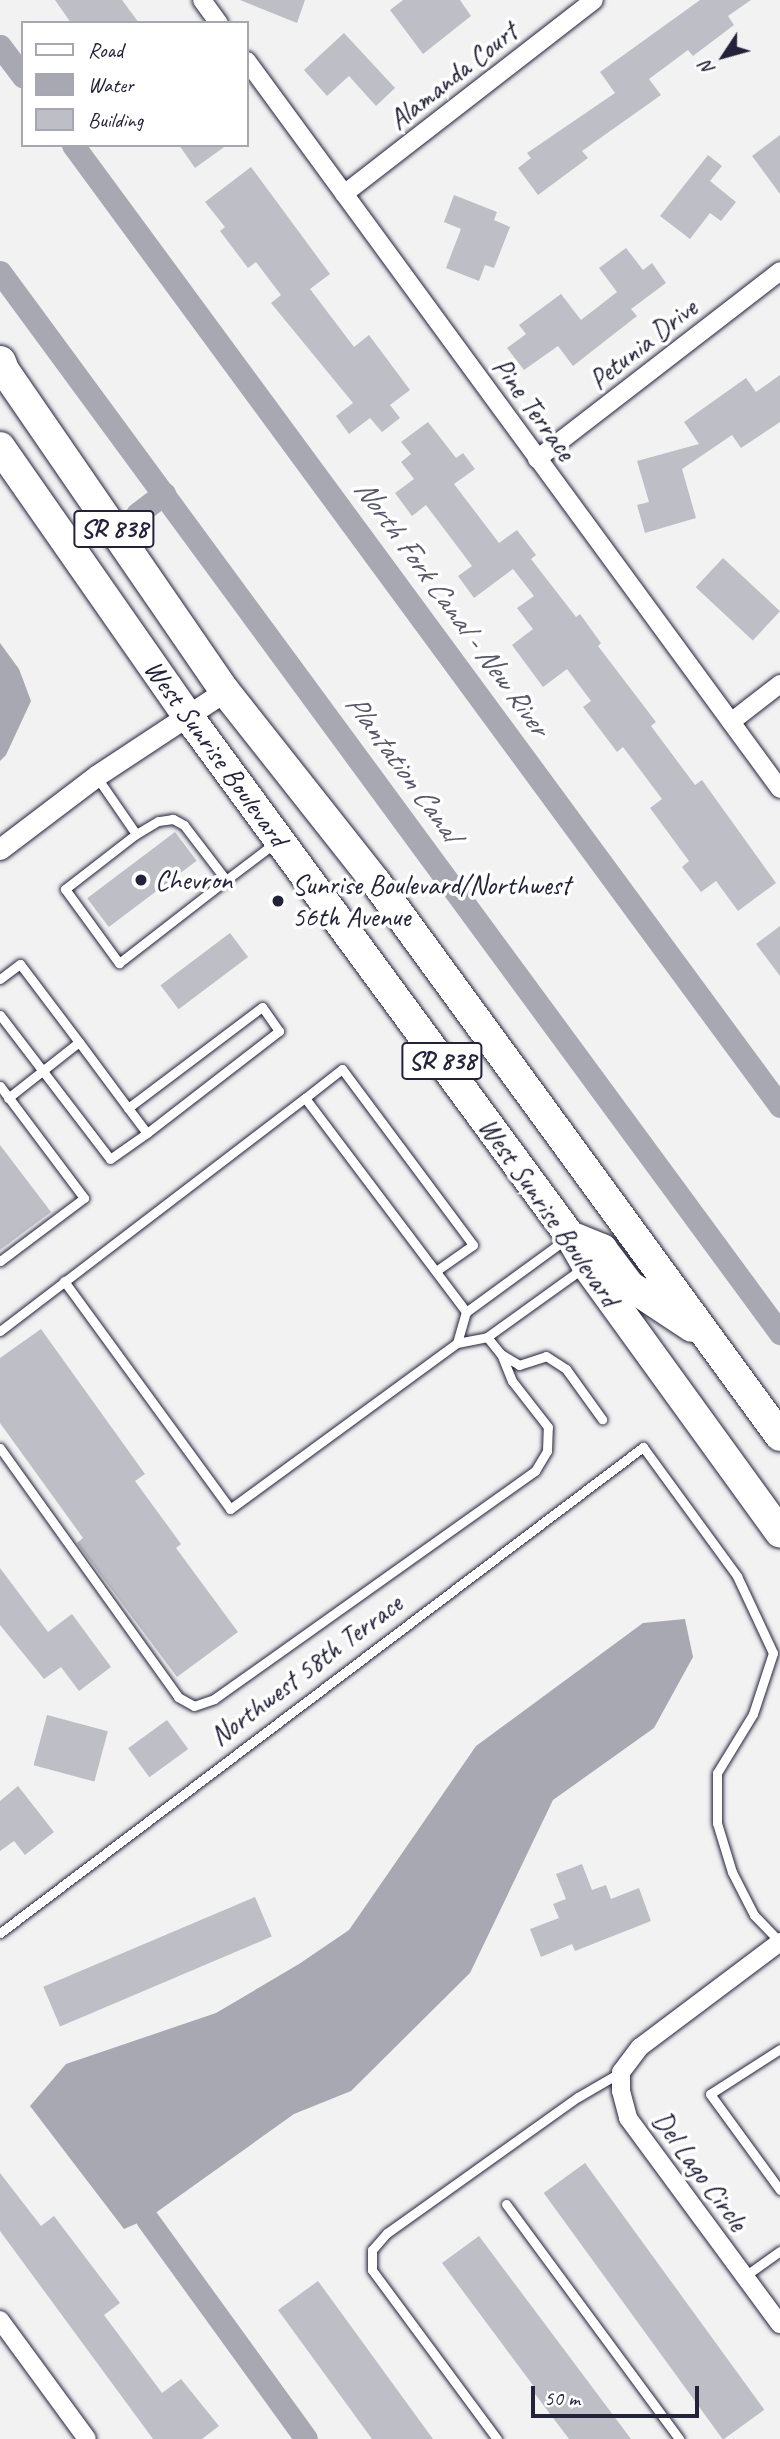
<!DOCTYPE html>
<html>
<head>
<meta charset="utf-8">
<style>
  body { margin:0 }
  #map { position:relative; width:780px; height:2439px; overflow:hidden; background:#f2f2f3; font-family:Caveat,sans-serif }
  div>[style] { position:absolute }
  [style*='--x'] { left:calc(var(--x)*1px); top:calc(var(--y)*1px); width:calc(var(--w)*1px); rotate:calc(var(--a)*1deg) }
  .water>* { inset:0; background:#a8a8b2 }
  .canal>* { height:23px; margin:-11.5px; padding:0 11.5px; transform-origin:11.5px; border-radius:11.5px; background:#a8a8b2 }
  .building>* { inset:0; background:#bebec6; transform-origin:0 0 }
  .roads { filter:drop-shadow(0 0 2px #22223b) drop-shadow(0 0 2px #22223b) }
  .service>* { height:9px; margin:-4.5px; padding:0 4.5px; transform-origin:4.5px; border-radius:4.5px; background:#fff }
  .minor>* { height:18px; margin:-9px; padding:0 9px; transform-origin:9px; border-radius:9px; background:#fff }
  .tertiary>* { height:21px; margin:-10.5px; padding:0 10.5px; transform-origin:10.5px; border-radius:10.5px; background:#fff }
  .trunk>* { height:30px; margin:-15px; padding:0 15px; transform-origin:15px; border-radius:15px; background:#fff }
  .motorway>* { height:32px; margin:-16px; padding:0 16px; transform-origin:16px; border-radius:16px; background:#fff }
  .dots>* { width:19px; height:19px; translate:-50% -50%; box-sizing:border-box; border:4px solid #fff; border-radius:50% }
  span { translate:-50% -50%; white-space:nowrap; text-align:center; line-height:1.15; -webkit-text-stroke:7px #fff; paint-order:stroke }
  .shield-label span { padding:2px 5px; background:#fff; border:2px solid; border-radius:5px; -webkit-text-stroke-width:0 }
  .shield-label { font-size:26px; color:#22223b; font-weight:700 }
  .street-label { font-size:28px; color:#22223b }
  .poi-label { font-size:28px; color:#22223b }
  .left { translate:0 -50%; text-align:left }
  .water-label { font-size:30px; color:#58586b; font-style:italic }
  .legend { position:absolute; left:21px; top:21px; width:228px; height:126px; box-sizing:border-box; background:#fff; border:2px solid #a7a7b1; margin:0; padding:9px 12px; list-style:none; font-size:21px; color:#22223b }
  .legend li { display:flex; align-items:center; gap:14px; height:35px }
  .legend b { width:35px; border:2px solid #a7a7b1 }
  .north { position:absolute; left:689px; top:21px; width:70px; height:70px; -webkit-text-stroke:5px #fff; paint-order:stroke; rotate:234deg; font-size:19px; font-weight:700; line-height:28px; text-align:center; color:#22223b }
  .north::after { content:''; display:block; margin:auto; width:24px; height:32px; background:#22223b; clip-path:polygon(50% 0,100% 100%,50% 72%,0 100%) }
  .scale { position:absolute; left:531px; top:2386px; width:168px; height:32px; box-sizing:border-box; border:4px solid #22223b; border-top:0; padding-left:9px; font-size:21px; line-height:24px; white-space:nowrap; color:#22223b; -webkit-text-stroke:5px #fff; paint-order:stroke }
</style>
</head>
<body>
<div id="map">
  <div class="water">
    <i style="clip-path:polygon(0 643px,19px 669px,31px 701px,6px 755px,0 761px)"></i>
    <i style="clip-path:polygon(685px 1619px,693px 1657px,654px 1728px,553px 1800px,470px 1973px,351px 2091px,294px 2114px,147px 2219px,124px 2229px,30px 2106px,66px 2064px,216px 2013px,299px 1964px,349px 1930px,476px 1746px,643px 1623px)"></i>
  </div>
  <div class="canal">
    <i style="--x:0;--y:46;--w:38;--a:53"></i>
    <i style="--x:73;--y:145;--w:1193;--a:53.66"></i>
    <i style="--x:0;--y:272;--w:1317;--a:53.68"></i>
    <i style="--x:137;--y:514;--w:34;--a:-37"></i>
    <i style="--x:147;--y:2219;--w:271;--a:54.1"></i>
  </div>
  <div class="building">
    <i style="clip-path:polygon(55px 0,122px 0,139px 23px,71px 23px)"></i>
    <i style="clip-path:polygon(240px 0,305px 0,297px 23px)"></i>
    <i style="clip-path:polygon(403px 0,460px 0,471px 16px,423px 54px,390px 10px)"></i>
    <i style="clip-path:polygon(700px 0,751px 0,728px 16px,734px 25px,693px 56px,688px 50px,649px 79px,661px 95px,582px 151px,588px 158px,538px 195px,518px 168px,531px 158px,527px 153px,615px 93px,600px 72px)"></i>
    <i style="clip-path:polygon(344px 33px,395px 88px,376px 106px,349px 76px,327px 96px,304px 70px)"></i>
    <i style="clip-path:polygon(780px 135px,780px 194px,752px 156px)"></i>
    <i style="clip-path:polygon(179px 145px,227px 145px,195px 168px)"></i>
    <i style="clip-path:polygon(708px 155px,722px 166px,710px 181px,736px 202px,721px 221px,710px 213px,690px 239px,660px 216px)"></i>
    <i style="clip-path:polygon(251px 167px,330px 274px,310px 289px,354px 347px,369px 335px,410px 390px,390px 405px,400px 418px,382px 432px,370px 418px,349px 434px,336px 416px,353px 403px,271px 303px,281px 295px,256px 262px,248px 268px,220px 231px,225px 227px,205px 202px)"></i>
    <i style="clip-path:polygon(454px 195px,497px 212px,494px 220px,510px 227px,494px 268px,485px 265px,479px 281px,446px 268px,461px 229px,444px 222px)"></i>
    <i style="clip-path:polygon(626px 248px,643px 270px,652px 263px,666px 283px,631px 309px,637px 316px,573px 366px,558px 346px,524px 370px,507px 348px,526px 334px,519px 325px,561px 294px,581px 320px,617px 292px,599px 268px)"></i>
    <i style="clip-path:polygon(780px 375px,780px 422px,741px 448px,732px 435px,682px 469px,696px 518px,645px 533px,637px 505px,649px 502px,637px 461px,699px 444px,684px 422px,746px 378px,756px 392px)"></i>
    <i style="clip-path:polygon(428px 422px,456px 458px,463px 453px,475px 469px,454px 484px,499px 543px,517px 530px,536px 555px,531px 559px,576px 617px,580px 614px,601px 643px,598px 646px,656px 722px,651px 726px,695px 785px,702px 780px,776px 883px,738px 911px,716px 881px,701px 892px,682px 867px,689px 861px,650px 808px,662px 799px,623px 747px,617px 752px,583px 707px,591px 701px,567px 669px,543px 687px,512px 645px,533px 629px,517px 608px,534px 596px,513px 569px,474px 598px,458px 576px,472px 566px,426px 505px,412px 516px,395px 493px,414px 479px,401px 462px,411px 454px,401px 442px)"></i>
    <i style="left:723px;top:558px;width:78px;height:40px;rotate:43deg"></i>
    <i style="left:175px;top:832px;width:36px;height:110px;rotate:53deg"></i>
    <i style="clip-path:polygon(780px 926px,780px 976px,756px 944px)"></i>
    <i style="left:230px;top:933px;width:30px;height:87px;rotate:53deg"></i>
    <i style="clip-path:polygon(0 1145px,51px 1212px,0 1250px)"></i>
    <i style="clip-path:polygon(41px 1329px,145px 1474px,135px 1481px,181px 1544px,176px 1548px,238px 1632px,177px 1677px,77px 1543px,83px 1538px,0 1423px,0 1358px)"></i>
    <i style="clip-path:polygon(0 1568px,48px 1632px,72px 1614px,111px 1667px,79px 1691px,61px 1667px,44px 1679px,0 1625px)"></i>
    <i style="left:47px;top:1715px;width:63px;height:52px;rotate:15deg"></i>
    <i style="left:167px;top:1720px;width:36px;height:48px;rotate:54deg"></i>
    <i style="clip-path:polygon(18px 1786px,54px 1832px,25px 1855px,14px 1841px,0 1851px,0 1801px)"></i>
    <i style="clip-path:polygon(582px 1864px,592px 1890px,606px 1885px,611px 1899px,639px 1888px,651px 1921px,575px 1951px,572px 1944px,541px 1957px,530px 1929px,559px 1918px,553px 1904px,566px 1899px,556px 1874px)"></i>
    <i style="left:255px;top:1897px;width:43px;height:230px;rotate:67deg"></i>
    <i style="left:585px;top:2163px;width:305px;height:51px;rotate:54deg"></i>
    <i style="clip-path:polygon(0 2173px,41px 2226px,54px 2216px,120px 2303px,104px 2315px,162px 2393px,181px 2379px,219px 2426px,202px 2439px,153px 2439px,0 2231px)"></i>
    <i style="clip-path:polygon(479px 2236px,631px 2439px,569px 2439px,532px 2390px,535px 2388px,442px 2263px)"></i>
    <i style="clip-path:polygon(318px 2281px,433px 2439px,372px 2439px,278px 2310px)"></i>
  </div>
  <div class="roads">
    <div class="service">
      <i style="--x:96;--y:776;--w:70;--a:55.4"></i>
      <i style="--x:226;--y:880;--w:69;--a:-127.4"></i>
      <i style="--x:184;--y:825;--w:13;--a:-151"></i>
      <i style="--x:173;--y:819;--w:15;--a:172"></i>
      <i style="--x:158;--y:821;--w:26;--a:149"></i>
      <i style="--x:136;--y:834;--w:90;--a:142.2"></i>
      <i style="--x:65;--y:889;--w:92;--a:53.9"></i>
      <i style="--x:119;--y:963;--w:135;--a:-37.8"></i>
      <i style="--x:226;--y:880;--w:61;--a:-37.1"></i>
      <i style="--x:0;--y:979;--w:25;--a:-37"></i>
      <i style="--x:20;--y:964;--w:98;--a:52.9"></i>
      <i style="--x:0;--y:1015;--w:181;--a:52.6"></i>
      <i style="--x:110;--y:1159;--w:45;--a:-35.1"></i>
      <i style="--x:0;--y:1086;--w:140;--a:53.1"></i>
      <i style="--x:84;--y:1198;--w:105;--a:143.1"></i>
      <i style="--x:8;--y:1098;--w:90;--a:-38.3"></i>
      <i style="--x:79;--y:1042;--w:82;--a:53.4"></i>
      <i style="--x:128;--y:1108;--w:31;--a:53"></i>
      <i style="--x:147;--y:1133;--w:167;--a:-37.7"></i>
      <i style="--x:279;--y:1031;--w:29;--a:-125"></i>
      <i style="--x:262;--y:1007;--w:168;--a:143"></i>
      <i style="--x:305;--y:1098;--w:47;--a:-38.1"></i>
      <i style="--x:342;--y:1069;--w:219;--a:53.3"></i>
      <i style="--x:473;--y:1245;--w:45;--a:144.9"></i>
      <i style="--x:64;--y:1281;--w:282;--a:53.9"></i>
      <i style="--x:230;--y:1509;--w:281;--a:-36.2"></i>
      <i style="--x:457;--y:1343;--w:32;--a:-74"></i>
      <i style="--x:466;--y:1312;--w:124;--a:-36.1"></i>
      <i style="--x:0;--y:1331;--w:384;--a:-37.4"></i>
      <i style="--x:305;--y:1098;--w:268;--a:53"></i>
      <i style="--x:487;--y:1337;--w:22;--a:51"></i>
      <i style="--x:501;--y:1354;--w:21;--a:31"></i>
      <i style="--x:519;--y:1365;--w:28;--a:-18"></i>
      <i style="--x:546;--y:1356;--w:24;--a:33"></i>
      <i style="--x:566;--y:1369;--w:62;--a:54.2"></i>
      <i style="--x:457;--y:1343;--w:31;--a:-11"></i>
      <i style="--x:487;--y:1337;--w:118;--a:-35.7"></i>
      <i style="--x:0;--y:1448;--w:306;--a:54.4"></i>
      <i style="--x:178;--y:1697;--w:18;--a:29"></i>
      <i style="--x:194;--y:1706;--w:21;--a:-19"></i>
      <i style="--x:214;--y:1699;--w:394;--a:-35.4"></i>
      <i style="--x:535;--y:1471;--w:23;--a:-59"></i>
      <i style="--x:547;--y:1451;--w:24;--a:-88"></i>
      <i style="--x:548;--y:1427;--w:58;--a:-128"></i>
      <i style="--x:512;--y:1381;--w:29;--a:-112"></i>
      <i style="--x:0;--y:1933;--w:806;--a:-37.08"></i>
      <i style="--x:643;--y:1447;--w:160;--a:53.9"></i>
      <i style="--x:737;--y:1576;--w:85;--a:64.9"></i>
      <i style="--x:773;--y:1653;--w:64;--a:108.2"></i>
      <i style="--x:753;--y:1714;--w:69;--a:121.4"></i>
      <i style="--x:717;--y:1773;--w:50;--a:90"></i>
      <i style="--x:717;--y:1823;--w:51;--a:73"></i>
      <i style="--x:732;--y:1872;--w:48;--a:62.9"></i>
      <i style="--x:754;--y:1915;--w:37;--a:46"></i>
      <i style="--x:780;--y:2049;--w:83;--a:147.3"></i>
      <i style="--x:710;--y:2094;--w:119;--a:53.9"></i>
      <i style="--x:506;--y:2204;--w:292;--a:53.6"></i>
      <i style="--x:745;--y:2276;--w:43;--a:-35.5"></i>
      <i style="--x:497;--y:2439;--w:210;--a:-126.5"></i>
      <i style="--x:372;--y:2270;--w:20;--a:-90"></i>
      <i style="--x:372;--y:2250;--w:23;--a:-49"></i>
      <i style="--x:387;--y:2233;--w:234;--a:-35.5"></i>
      <i style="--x:578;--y:2097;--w:50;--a:-30.2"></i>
    </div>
    <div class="minor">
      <i style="--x:202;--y:0;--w:29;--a:54"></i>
      <i style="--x:247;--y:61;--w:902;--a:53.79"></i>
      <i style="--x:344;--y:194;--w:316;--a:-37.8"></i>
      <i style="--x:537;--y:459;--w:307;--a:-37.7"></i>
      <i style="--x:731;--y:722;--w:62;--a:-37.8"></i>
      <i style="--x:780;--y:1942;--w:175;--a:143.1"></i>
      <i style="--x:640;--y:2047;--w:31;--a:127"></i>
      <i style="--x:621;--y:2072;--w:19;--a:90"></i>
      <i style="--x:621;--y:2091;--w:28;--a:75"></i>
      <i style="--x:628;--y:2118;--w:256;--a:53.6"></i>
      <i style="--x:0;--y:2320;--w:147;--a:53.8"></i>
    </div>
    <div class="tertiary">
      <i style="--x:0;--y:849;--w:121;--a:-37.2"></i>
      <i style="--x:96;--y:776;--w:154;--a:-33.4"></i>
    </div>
    <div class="trunk">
      <i style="--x:0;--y:364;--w:397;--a:55.5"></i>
      <i style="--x:225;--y:691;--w:242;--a:51.7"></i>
      <i style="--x:375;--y:881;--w:687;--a:53.88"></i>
      <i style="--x:0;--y:447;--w:328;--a:55.1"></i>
      <i style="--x:188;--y:716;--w:645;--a:53.7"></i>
      <i style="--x:570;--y:1236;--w:34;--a:60"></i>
      <i style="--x:587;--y:1266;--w:329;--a:54.1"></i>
      <i style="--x:570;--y:1236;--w:35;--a:22"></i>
      <i style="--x:602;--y:1249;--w:46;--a:52.9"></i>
      <i style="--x:630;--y:1286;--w:74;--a:33.5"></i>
    </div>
    <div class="motorway">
      <i style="--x:0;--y:362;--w:5;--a:68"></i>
    </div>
  </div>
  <div class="dots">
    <i style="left:141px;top:880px;background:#22223b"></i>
    <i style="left:278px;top:901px;background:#22223b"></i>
  </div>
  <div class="shield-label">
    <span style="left:114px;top:529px">SR 838</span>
    <span style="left:442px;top:1061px">SR 838</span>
  </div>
  <div class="street-label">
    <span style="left:453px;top:76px;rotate:-38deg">Alamanda Court</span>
    <span style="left:643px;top:344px;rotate:-38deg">Petunia Drive</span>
    <span style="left:534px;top:409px;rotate:54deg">Pine Terrace</span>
    <span style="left:216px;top:753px;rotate:54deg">West Sunrise Boulevard</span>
    <span style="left:549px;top:1212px;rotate:55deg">West Sunrise Boulevard</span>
    <span style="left:306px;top:1670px;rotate:-37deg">Northwest 58th Terrace</span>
    <span style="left:700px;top:2171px;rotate:54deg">Del Lago Circle</span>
  </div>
  <div class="poi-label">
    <span class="left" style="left:155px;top:880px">Chevron</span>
    <span class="left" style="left:292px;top:901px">Sunrise Boulevard/Northwest<br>56th Avenue</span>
  </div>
  <div class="water-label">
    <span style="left:452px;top:607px;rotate:54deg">North Fork Canal - New River</span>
    <span style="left:403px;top:767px;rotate:54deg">Plantation Canal</span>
  </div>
  <ul class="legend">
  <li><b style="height:9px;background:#fff"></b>Road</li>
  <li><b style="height:19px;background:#a8a8b2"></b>Water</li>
  <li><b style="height:19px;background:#bebec6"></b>Building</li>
  </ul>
  <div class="north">N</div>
  <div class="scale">50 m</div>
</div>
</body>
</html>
